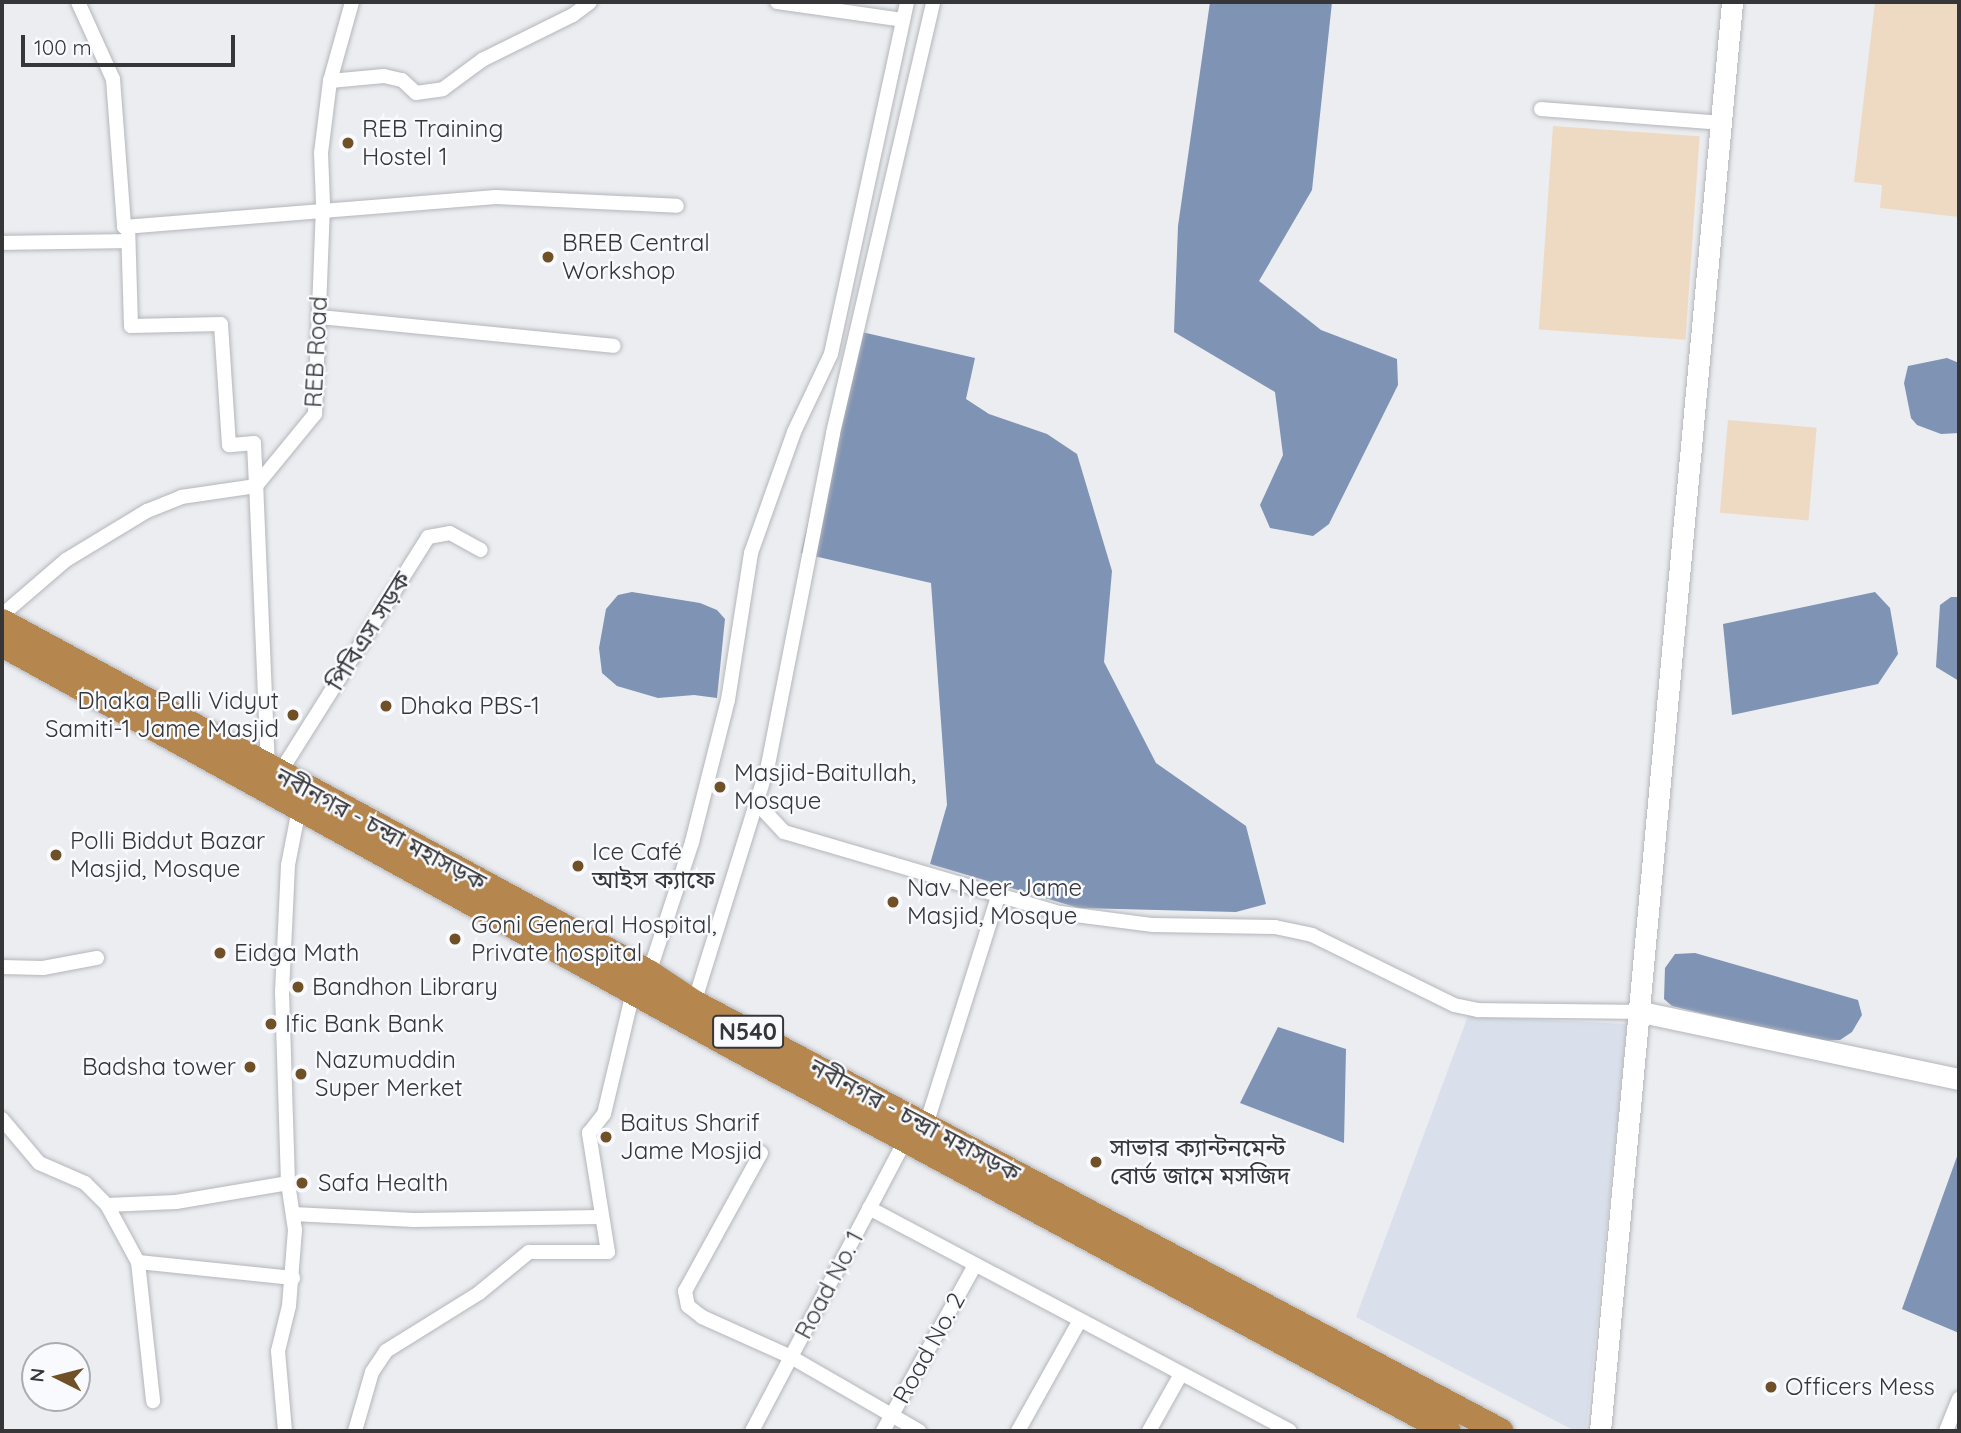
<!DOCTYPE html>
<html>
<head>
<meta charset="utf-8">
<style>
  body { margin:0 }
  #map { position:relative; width:1961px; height:1433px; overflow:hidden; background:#ebedf1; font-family:Quicksand,"Noto Sans Bengali",sans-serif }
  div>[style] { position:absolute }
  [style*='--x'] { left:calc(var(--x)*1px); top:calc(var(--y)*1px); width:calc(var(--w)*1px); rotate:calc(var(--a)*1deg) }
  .built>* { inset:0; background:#dae0eb }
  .green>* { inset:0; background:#eedac2; transform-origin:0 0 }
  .water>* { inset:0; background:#7f93b4 }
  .roads { filter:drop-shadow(0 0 2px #b4b6ba) drop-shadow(0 0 2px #b4b6ba) }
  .street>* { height:14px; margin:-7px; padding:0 7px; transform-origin:7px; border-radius:7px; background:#fff }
  .secondary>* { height:21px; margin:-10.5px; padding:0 10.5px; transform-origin:10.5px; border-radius:10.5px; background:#fff }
  .highway>* { height:26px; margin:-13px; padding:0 13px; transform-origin:13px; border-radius:13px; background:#b5874e }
  .dots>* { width:19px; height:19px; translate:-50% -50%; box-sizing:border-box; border:4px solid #f8fafe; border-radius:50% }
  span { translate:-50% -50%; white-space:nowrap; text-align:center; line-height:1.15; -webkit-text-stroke:5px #f8fafe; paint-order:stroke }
  .shield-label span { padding:2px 5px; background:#f8fafe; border:2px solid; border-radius:5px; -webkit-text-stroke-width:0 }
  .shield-label { font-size:23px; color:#363638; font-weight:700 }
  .poi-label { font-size:24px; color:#363638 }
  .left { translate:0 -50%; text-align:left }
  .right { translate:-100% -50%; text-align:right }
  .street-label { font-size:24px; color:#363638 }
  .frame { position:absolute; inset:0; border:4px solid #363638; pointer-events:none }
  .north { position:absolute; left:21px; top:1342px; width:70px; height:70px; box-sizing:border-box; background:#f8fafe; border:2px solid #aaacaf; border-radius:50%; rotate:276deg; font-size:19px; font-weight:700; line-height:28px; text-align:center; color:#363638 }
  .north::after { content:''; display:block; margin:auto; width:24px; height:32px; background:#705026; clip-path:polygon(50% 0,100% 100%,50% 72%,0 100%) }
  .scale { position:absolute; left:21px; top:35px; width:214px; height:32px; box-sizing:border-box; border:4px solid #363638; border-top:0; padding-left:9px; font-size:21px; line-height:24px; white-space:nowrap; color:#363638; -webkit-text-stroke:5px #f8fafe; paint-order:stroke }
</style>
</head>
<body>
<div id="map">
  <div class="built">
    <i style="clip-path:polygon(1468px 1016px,1627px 1024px,1586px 1431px,1575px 1431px,1356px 1317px)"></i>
  </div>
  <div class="green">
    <i style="clip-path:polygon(1875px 2px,1959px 2px,1959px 217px,1880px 208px,1882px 185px,1854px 182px)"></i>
    <i style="left:1553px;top:126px;width:147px;height:204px;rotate:4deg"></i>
    <i style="left:1728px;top:420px;width:89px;height:93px;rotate:5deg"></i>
  </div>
  <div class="water">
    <i style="clip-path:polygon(1210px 2px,1332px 2px,1312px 190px,1259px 281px,1321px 330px,1397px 359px,1398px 385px,1329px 524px,1313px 536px,1270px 528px,1260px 505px,1283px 455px,1275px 392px,1174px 332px,1178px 226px)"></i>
    <i style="clip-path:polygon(853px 330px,975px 358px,966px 399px,989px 414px,1047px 434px,1077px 454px,1112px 571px,1104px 662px,1156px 763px,1246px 826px,1266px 904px,1236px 912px,1079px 908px,930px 864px,947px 805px,931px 583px,801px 553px)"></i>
    <i style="clip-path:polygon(1947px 358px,1959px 363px,1959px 433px,1941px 434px,1917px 425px,1911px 418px,1904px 383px,1908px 366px)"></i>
    <i style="clip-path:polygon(632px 592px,700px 603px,717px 610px,725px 619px,717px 698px,694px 695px,658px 698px,617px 686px,602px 673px,599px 648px,606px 609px,618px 595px)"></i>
    <i style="clip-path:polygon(1875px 592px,1890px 608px,1898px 654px,1878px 684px,1732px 715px,1723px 624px)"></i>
    <i style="clip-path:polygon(1951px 597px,1959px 597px,1959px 681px,1936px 667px,1940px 605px)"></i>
    <i style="clip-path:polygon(1695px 953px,1858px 1000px,1862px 1015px,1852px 1032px,1840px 1040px,1814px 1041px,1672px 1006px,1664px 999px,1665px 968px,1675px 954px)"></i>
    <i style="clip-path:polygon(1278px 1027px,1346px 1049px,1344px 1143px,1240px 1103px)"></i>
    <i style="clip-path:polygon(1959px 1151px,1959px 1333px,1902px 1309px)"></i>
  </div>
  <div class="roads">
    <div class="street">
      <i style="--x:78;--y:2;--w:85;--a:65.6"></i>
      <i style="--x:113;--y:79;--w:148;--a:85.7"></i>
      <i style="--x:124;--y:227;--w:373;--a:-4.6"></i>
      <i style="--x:496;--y:197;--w:181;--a:2.8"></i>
      <i style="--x:777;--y:2;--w:127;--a:8.1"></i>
      <i style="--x:330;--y:81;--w:54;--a:-5.3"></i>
      <i style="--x:384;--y:76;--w:18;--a:13"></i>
      <i style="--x:402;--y:80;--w:19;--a:43"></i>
      <i style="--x:416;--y:93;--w:27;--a:-8"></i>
      <i style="--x:443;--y:89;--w:49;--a:-36.6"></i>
      <i style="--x:482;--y:60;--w:102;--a:-26.3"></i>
      <i style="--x:573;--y:15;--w:21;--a:-37"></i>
      <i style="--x:1541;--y:109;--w:182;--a:4.4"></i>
      <i style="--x:2;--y:243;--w:126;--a:-0.9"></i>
      <i style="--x:319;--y:317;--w:296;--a:5.6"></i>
      <i style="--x:2;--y:615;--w:84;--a:-40.7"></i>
      <i style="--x:66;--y:560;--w:95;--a:-31.2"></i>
      <i style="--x:147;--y:511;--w:37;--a:-22"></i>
      <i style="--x:181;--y:497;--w:76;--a:-8.3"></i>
      <i style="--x:256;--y:486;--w:43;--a:-92.7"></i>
      <i style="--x:254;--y:443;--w:25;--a:175"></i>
      <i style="--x:229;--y:445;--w:121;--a:-93.8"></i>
      <i style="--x:221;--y:324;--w:90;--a:178.7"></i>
      <i style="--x:131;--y:326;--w:99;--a:-91.7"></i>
      <i style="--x:268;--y:768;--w:282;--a:-92.4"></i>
      <i style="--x:256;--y:486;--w:93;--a:-50.7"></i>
      <i style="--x:315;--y:414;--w:210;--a:-87.8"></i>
      <i style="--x:323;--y:204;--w:51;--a:-92.2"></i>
      <i style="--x:321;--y:153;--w:73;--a:-82.9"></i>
      <i style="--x:330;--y:81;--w:82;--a:-74.4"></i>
      <i style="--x:279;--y:774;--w:280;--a:-57.8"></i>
      <i style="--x:428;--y:537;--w:22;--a:-10"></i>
      <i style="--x:450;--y:533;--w:35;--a:29"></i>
      <i style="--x:756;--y:802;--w:41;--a:47"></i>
      <i style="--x:784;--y:832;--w:288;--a:16.4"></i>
      <i style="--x:1060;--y:913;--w:94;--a:7.4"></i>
      <i style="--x:1153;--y:925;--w:122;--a:0.9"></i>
      <i style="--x:1275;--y:927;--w:38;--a:12"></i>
      <i style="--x:1312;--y:935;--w:158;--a:26.2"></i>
      <i style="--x:1454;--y:1005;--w:25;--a:12"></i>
      <i style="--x:1478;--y:1010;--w:163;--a:0.7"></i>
      <i style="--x:2;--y:967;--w:41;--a:1.4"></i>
      <i style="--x:43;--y:968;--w:55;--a:-10.5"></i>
      <i style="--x:649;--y:973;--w:138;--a:-71.8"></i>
      <i style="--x:692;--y:842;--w:146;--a:-75.8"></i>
      <i style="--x:728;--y:700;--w:149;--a:-81.1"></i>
      <i style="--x:751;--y:553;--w:128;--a:-70.4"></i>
      <i style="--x:794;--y:432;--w:86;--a:-64.6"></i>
      <i style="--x:831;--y:354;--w:360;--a:-77.8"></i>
      <i style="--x:694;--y:1003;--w:249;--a:-72.7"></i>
      <i style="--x:768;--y:765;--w:338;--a:-78.9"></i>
      <i style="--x:833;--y:433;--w:442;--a:-76.9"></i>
      <i style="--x:2;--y:1119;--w:57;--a:49.9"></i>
      <i style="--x:39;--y:1163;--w:50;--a:23.5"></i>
      <i style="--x:85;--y:1183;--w:31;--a:45"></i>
      <i style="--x:107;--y:1205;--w:69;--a:-2.5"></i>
      <i style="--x:176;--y:1202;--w:114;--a:-9.6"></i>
      <i style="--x:926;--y:1125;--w:243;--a:-72.5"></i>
      <i style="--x:761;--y:1153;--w:158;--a:118.8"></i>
      <i style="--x:685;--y:1291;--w:15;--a:79"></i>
      <i style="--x:688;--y:1306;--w:18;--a:38"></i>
      <i style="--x:702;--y:1317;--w:98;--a:24.2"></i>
      <i style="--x:791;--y:1357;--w:148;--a:30"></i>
      <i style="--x:107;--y:1205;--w:65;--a:61.5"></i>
      <i style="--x:138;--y:1262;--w:140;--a:83.8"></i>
      <i style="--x:869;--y:1208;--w:476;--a:27.9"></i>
      <i style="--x:293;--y:1214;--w:121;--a:2.8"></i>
      <i style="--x:414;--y:1220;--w:186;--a:-0.9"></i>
      <i style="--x:138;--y:1262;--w:156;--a:5.9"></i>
      <i style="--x:285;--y:1431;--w:80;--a:-95"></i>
      <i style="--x:278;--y:1351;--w:46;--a:-76.3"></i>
      <i style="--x:289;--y:1306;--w:76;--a:-85.5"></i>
      <i style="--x:295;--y:1230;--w:48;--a:-98.5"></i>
      <i style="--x:288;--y:1183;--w:191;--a:-91.8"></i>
      <i style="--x:282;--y:992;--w:127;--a:-87.3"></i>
      <i style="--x:288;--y:865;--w:57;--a:-78.9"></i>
      <i style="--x:355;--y:1431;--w:61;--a:-73.9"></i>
      <i style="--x:372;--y:1372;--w:25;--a:-56"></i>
      <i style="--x:386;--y:1351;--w:110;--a:-31.9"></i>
      <i style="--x:479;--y:1293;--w:65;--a:-39.4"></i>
      <i style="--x:529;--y:1252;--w:79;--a:0"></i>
      <i style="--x:608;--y:1252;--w:121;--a:-99.1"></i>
      <i style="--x:589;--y:1133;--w:24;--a:-52"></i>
      <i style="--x:604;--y:1114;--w:125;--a:-76.6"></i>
      <i style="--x:752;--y:1431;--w:330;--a:-62.2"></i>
      <i style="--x:883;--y:1431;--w:190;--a:-61"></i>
      <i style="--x:1018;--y:1431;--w:127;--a:-60.8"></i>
      <i style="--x:1149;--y:1431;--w:65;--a:-60.7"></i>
      <i style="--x:1946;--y:1431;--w:35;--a:-68"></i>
    </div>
    <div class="secondary">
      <i style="--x:1641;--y:1012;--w:325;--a:11.9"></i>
      <i style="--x:1600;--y:1431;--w:1435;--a:-84.72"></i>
    </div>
    <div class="highway">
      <i style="--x:2;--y:622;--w:736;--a:28.48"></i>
      <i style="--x:649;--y:973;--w:54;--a:33.7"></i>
      <i style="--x:694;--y:1003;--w:913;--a:27.97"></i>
      <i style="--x:2;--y:644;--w:829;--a:28.85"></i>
      <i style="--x:728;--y:1044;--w:817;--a:28.26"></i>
    </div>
  </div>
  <div class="dots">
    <i style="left:348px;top:143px;background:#705026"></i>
    <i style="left:548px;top:257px;background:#705026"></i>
    <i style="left:386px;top:706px;background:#705026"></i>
    <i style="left:293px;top:715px;background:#705026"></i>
    <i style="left:720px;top:787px;background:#705026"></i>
    <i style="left:56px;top:855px;background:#705026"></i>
    <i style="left:578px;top:866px;background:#705026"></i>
    <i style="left:893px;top:902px;background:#705026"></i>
    <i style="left:455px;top:939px;background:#705026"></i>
    <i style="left:220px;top:953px;background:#705026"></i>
    <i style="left:298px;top:987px;background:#705026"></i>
    <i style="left:271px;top:1024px;background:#705026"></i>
    <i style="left:250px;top:1067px;background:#705026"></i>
    <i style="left:301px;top:1074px;background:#705026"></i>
    <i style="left:606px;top:1137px;background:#705026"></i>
    <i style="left:1096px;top:1162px;background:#705026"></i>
    <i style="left:302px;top:1183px;background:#705026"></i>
    <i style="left:1771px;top:1387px;background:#705026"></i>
  </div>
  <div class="shield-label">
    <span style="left:748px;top:1032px">N540</span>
  </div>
  <div class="poi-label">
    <span class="left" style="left:362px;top:143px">REB Training<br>Hostel 1</span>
    <span class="left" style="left:562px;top:257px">BREB Central<br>Workshop</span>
    <span class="right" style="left:279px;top:715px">Dhaka Palli Vidyut<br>Samiti-1 Jame Masjid</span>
    <span class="left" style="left:400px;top:706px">Dhaka PBS-1</span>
    <span class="left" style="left:734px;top:787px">Masjid-Baitullah,<br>Mosque</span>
    <span class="left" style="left:70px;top:855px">Polli Biddut Bazar<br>Masjid, Mosque</span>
    <span class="left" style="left:592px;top:866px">Ice Café<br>আইস ক্যাফে</span>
    <span class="left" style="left:907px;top:902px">Nav Neer Jame<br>Masjid, Mosque</span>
    <span class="left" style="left:471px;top:939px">Goni General Hospital,<br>Private hospital</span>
    <span class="left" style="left:234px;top:953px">Eidga Math</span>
    <span class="left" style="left:312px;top:987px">Bandhon Library</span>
    <span class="left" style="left:285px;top:1024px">Ific Bank Bank</span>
    <span class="left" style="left:315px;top:1074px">Nazumuddin<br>Super Merket</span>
    <span class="right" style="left:236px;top:1067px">Badsha tower</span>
    <span class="left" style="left:620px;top:1137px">Baitus Sharif<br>Jame Mosjid</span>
    <span class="left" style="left:1110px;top:1162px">সাভার ক্যান্টনমেন্ট<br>বোর্ড জামে মসজিদ</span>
    <span class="left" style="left:318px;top:1183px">Safa Health</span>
    <span class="left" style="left:1785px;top:1387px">Officers Mess</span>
  </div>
  <div class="street-label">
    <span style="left:316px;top:352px;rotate:-87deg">REB Road</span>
    <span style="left:369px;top:631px;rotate:-58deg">পিবিএস সড়ক</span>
    <span style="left:381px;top:829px;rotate:28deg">নবীনগর - চন্দ্রা মহাসড়ক</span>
    <span style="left:915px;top:1120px;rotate:28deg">নবীনগর - চন্দ্রা মহাসড়ক</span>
    <span style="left:829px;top:1285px;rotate:-62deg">Road No. 1</span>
    <span style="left:929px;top:1348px;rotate:-61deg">Road No. 2</span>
  </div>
  <div class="frame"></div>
  <div class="north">N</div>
  <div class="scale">100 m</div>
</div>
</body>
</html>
